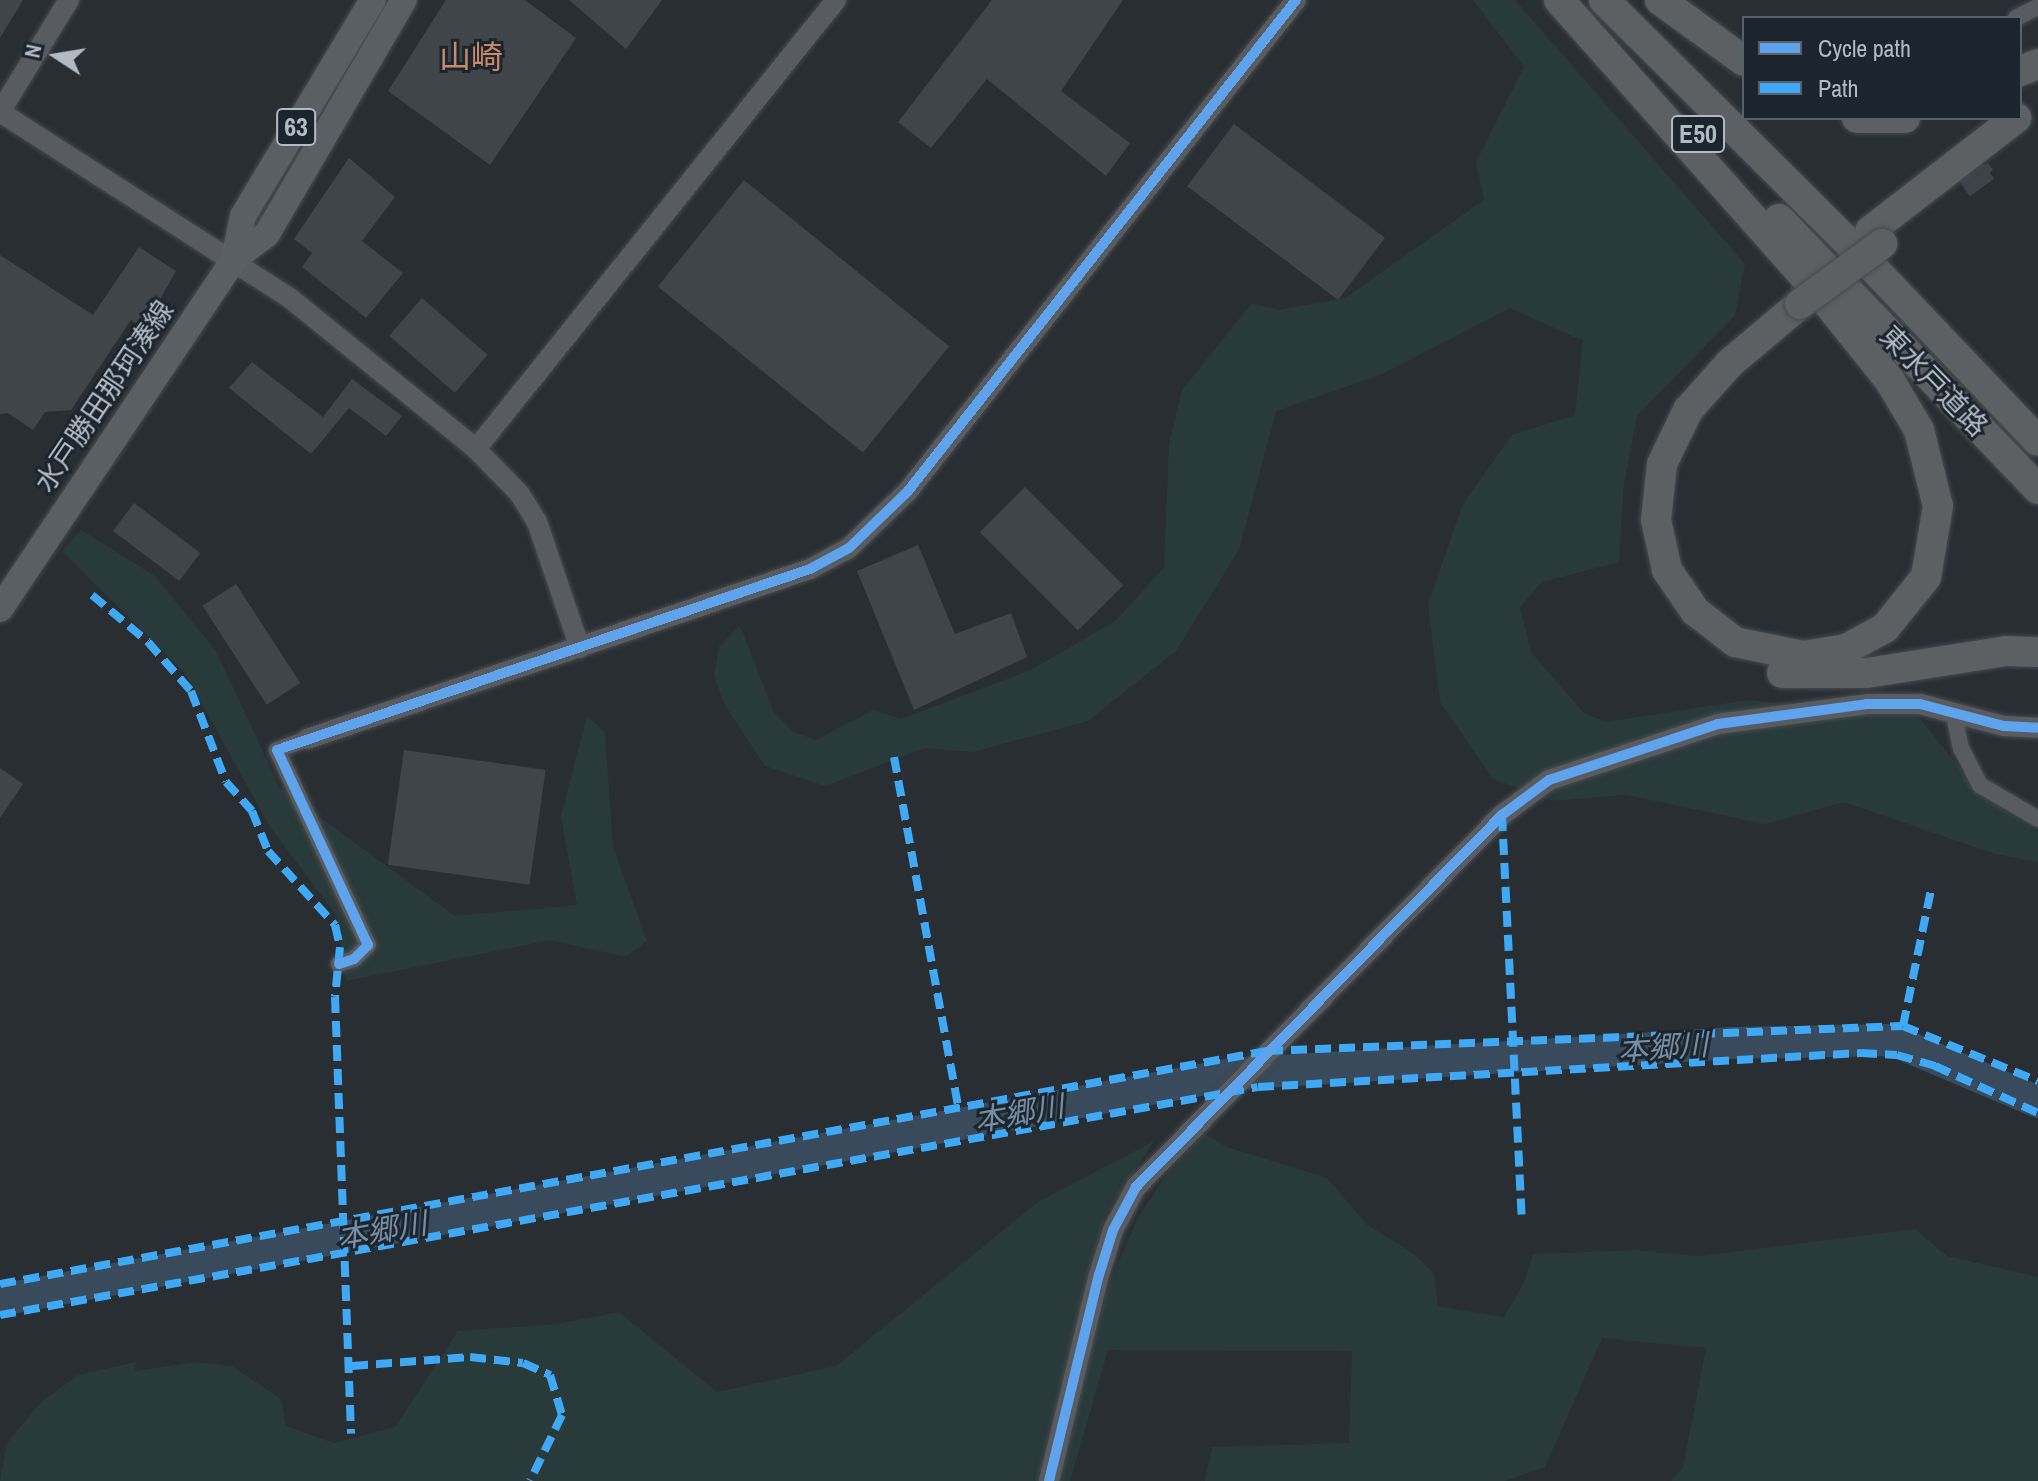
<!DOCTYPE html>
<html>
<head>
<meta charset="utf-8">
<style>
  body { margin:0 }
  #map { position:relative; width:2038px; height:1481px; overflow:hidden; background:#292e33; font-family:"Archivo Narrow","Noto Sans JP",sans-serif }
  div>[style] { position:absolute }
  [style*='--x'] { left:calc(var(--x)*1px); top:calc(var(--y)*1px); width:calc(var(--w)*1px); rotate:calc(var(--a)*1deg) }
  .green>* { inset:0; background:#293a3a }
  .river>* { height:32px; margin:-16px; padding:0 16px; transform-origin:16px; border-radius:16px; background:#384a5b }
  .building>* { inset:0; background:#40454a; transform-origin:0 0 }
  .motorway-tunnel>* { height:30px; margin-top:-15px; transform-origin:0; background:repeating-linear-gradient(90deg,#3e4349 0 30px,transparent 0 45px) }
  .roads { filter:drop-shadow(0 0 2px #464a4e) drop-shadow(0 0 2px #464a4e) }
  .minor>* { height:16px; margin:-8px; padding:0 8px; transform-origin:8px; border-radius:8px; background:#585c61 }
  .tertiary>* { height:20px; margin:-10px; padding:0 10px; transform-origin:10px; border-radius:10px; background:#585c61 }
  .primary>* { height:26px; margin:-13px; padding:0 13px; transform-origin:13px; border-radius:13px; background:#5a5f63 }
  .motorway>* { height:30px; margin:-15px; padding:0 15px; transform-origin:15px; border-radius:15px; background:#5d6062 }
  .bridges { filter:drop-shadow(0 0 2px #454a4f) drop-shadow(0 0 2px #454a4f) }
  .motorway-bridge>* { height:30px; margin:-15px; padding:0 15px; transform-origin:15px; border-radius:15px; background:#5d6062 }
  .quiet>* { height:8px; margin-top:-4px; transform-origin:0; background:repeating-linear-gradient(90deg,#3fa9f5 0 16px,transparent 0 24px) }
  .cycleway>* { height:10px; margin:-5px; padding:0 5px; transform-origin:5px; border-radius:5px; background:#60a3ed }
  span { translate:-50% -50%; white-space:nowrap; text-align:center; line-height:1.15; -webkit-text-stroke:6px #1c252d; paint-order:stroke }
  .shield-label span { padding:2px 6px; background:#1c252d; border:2px solid; border-radius:6px; -webkit-text-stroke-width:0 }
  .shield-label { font-size:26px; color:#b2bbc4; font-weight:700 }
  .street-label { font-size:28px; color:#b2bbc4 }
  .water-label { font-size:30px; color:#758ea5; font-style:italic }
  .quarter-label { font-size:32px; color:#ca8a68 }
  .legend { position:absolute; left:1742px; top:16px; width:280px; height:104px; box-sizing:border-box; background:#1c252d; border:2px solid #586169; margin:0; padding:10px 14px; list-style:none; font-size:24px; color:#b2bbc4 }
  .legend li { display:flex; align-items:center; gap:16px; height:40px }
  .legend b { width:40px; border:2px solid #586169 }
  .north { position:absolute; left:16px; top:16px; width:80px; height:80px; -webkit-text-stroke:6px #1c252d; paint-order:stroke; rotate:282deg; font-size:22px; font-weight:700; line-height:32px; text-align:center; color:#b2bbc4 }
  .north::after { content:''; display:block; margin:auto; width:28px; height:36px; background:#b2bbc4; clip-path:polygon(50% 0,100% 100%,50% 72%,0 100%) }
</style>
</head>
<body>
<div id="map">
  <div class="green">
    <i style="clip-path:polygon(1473px 0,1515px 0,1745px 264px,1735px 315px,1637px 416px,1624px 484px,1619px 562px,1542px 582px,1520px 607px,1531px 652px,1584px 713px,1606px 722px,1748px 700px,1916px 714px,1983px 797px,2038px 832px,2038px 862px,1995px 854px,1844px 802px,1765px 824px,1627px 795px,1552px 801px,1493px 779px,1440px 702px,1428px 604px,1463px 504px,1512px 435px,1575px 415px,1583px 341px,1510px 308px,1380px 375px,1276px 411px,1239px 550px,1176px 651px,1088px 721px,973px 752px,925px 748px,825px 786px,765px 766px,724px 704px,714px 675px,719px 647px,740px 625px,773px 711px,794px 732px,816px 740px,873px 710px,901px 719px,1031px 670px,1115px 621px,1164px 568px,1169px 444px,1182px 390px,1252px 303px,1278px 310px,1345px 298px,1484px 200px,1476px 162px,1524px 67px)"></i>
    <i style="clip-path:polygon(81px 530px,155px 576px,216px 651px,280px 788px,455px 916px,577px 905px,561px 816px,587px 716px,605px 732px,613px 847px,647px 941px,626px 957px,551px 940px,346px 981px,336px 915px,270px 827px,185px 673px,62px 551px)"></i>
    <i style="clip-path:polygon(1205px 1134px,1227px 1147px,1327px 1178px,1366px 1224px,1414px 1254px,1434px 1274px,1438px 1306px,1504px 1317px,1525px 1281px,1533px 1254px,1634px 1250px,1700px 1256px,1915px 1229px,1947px 1256px,2038px 1277px,2038px 1481px,1671px 1481px,1683px 1467px,1706px 1348px,1602px 1338px,1545px 1467px,1505px 1481px,1205px 1481px,1212px 1447px,1349px 1443px,1352px 1351px,1108px 1350px,1070px 1481px,1055px 1481px,1111px 1279px,1138px 1218px,1166px 1175px)"></i>
    <i style="clip-path:polygon(1154px 1141px,1104px 1218px,1039px 1481px,0 1481px,7px 1443px,40px 1403px,78px 1375px,136px 1362px,135px 1371px,196px 1362px,232px 1366px,281px 1399px,286px 1426px,334px 1443px,395px 1427px,458px 1331px,558px 1324px,619px 1312px,717px 1392px,836px 1366px,1038px 1202px)"></i>
  </div>
  <div class="river">
    <i style="--x:0;--y:1300;--w:1253;--a:-10.39"></i>
    <i style="--x:1232;--y:1074;--w:502;--a:-3.54"></i>
    <i style="--x:1733;--y:1043;--w:159;--a:-1.1"></i>
    <i style="--x:1892;--y:1040;--w:159;--a:23"></i>
  </div>
  <div class="building">
    <i style="clip-path:polygon(0 0,23px 0,0 38px)"></i>
    <i style="clip-path:polygon(446px 0,525px 0,576px 38px,490px 165px,388px 91px)"></i>
    <i style="clip-path:polygon(569px 0,662px 0,626px 49px)"></i>
    <i style="clip-path:polygon(992px 0,1123px 0,1061px 91px,1130px 143px,1106px 176px,987px 79px,931px 148px,898px 122px)"></i>
    <i style="left:1234px;top:124px;width:189px;height:78px;rotate:37deg"></i>
    <i style="clip-path:polygon(349px 158px,395px 197px,362px 241px,403px 273px,366px 318px,302px 267px,312px 253px,294px 239px)"></i>
    <i style="clip-path:polygon(1988px 163px,1993px 170px,1967px 191px,1961px 183px)"></i>
    <i style="left:744px;top:180px;width:264px;height:137px;rotate:39deg"></i>
    <i style="clip-path:polygon(139px 247px,176px 271px,144px 328px,131px 320px,71px 410px,45px 412px,33px 430px,8px 413px,0 414px,0 255px,93px 315px)"></i>
    <i style="left:422px;top:298px;width:87px;height:50px;rotate:41deg"></i>
    <i style="clip-path:polygon(252px 362px,323px 417px,352px 379px,402px 416px,386px 436px,349px 408px,311px 454px,229px 388px)"></i>
    <i style="left:1025px;top:487px;width:139px;height:64px;rotate:45deg"></i>
    <i style="left:134px;top:503px;width:83px;height:35px;rotate:37deg"></i>
    <i style="clip-path:polygon(918px 545px,955px 634px,1011px 613px,1027px 657px,914px 710px,857px 571px)"></i>
    <i style="left:236px;top:584px;width:118px;height:40px;rotate:57deg"></i>
    <i style="left:404px;top:750px;width:143px;height:116px;rotate:8deg"></i>
    <i style="clip-path:polygon(0 768px,23px 784px,0 818px)"></i>
  </div>
  <div class="motorway-tunnel">
    <i style="--x:1961;--y:184;--w:34;--a:-36"></i>
  </div>
  <div class="roads">
    <div class="minor">
      <i style="--x:2016;--y:18;--w:25;--a:-27"></i>
      <i style="--x:1953;--y:711;--w:38;--a:78"></i>
      <i style="--x:1961;--y:748;--w:42;--a:62.8"></i>
      <i style="--x:1980;--y:785;--w:67;--a:30.4"></i>
      <i style="--x:307;--y:739;--w:32;--a:160"></i>
      <i style="--x:277;--y:750;--w:215;--a:65"></i>
      <i style="--x:368;--y:945;--w:20;--a:135"></i>
      <i style="--x:354;--y:959;--w:16;--a:162"></i>
    </div>
    <div class="tertiary">
      <i style="--x:0;--y:112;--w:346;--a:32.7"></i>
      <i style="--x:291;--y:299;--w:238;--a:39"></i>
      <i style="--x:476;--y:449;--w:62;--a:45.7"></i>
      <i style="--x:519;--y:493;--w:34;--a:58"></i>
      <i style="--x:537;--y:522;--w:133;--a:71.2"></i>
      <i style="--x:0;--y:112;--w:132;--a:-58.4"></i>
      <i style="--x:476;--y:449;--w:576;--a:-51.28"></i>
      <i style="--x:307;--y:739;--w:531;--a:-18.67"></i>
      <i style="--x:810;--y:569;--w:44;--a:-28.3"></i>
      <i style="--x:849;--y:548;--w:82;--a:-44"></i>
      <i style="--x:908;--y:491;--w:626;--a:-51.68"></i>
      <i style="--x:1049;--y:1481;--w:212;--a:-76.4"></i>
      <i style="--x:1099;--y:1275;--w:47;--a:-72.7"></i>
      <i style="--x:1113;--y:1230;--w:49;--a:-61.9"></i>
      <i style="--x:1136;--y:1187;--w:522;--a:-45.47"></i>
      <i style="--x:1502;--y:815;--w:59;--a:-36.7"></i>
      <i style="--x:1549;--y:780;--w:178;--a:-18.3"></i>
      <i style="--x:1718;--y:724;--w:150;--a:-7.6"></i>
      <i style="--x:1867;--y:704;--w:53;--a:0"></i>
      <i style="--x:1920;--y:704;--w:87;--a:14.7"></i>
      <i style="--x:2004;--y:726;--w:34;--a:3"></i>
    </div>
    <div class="primary">
      <i style="--x:234;--y:259;--w:44;--a:-78.2"></i>
      <i style="--x:243;--y:216;--w:252;--a:-59"></i>
      <i style="--x:0;--y:609;--w:421;--a:-56.2"></i>
      <i style="--x:234;--y:259;--w:41;--a:-37.1"></i>
      <i style="--x:267;--y:234;--w:271;--a:-59.7"></i>
    </div>
    <div class="motorway">
      <i style="--x:1559;--y:0;--w:402;--a:48.4"></i>
      <i style="--x:1826;--y:301;--w:102;--a:51.3"></i>
      <i style="--x:1890;--y:381;--w:57;--a:59.4"></i>
      <i style="--x:1919;--y:430;--w:78;--a:76"></i>
      <i style="--x:1938;--y:506;--w:72;--a:99.6"></i>
      <i style="--x:1926;--y:577;--w:65;--a:128.8"></i>
      <i style="--x:1885;--y:628;--w:44;--a:151.7"></i>
      <i style="--x:1846;--y:649;--w:44;--a:170.8"></i>
      <i style="--x:1803;--y:656;--w:69;--a:-168.4"></i>
      <i style="--x:1735;--y:642;--w:51;--a:-142.2"></i>
      <i style="--x:1695;--y:611;--w:50;--a:-124.3"></i>
      <i style="--x:1667;--y:570;--w:51;--a:-102.4"></i>
      <i style="--x:1656;--y:520;--w:56;--a:-83.9"></i>
      <i style="--x:1662;--y:464;--w:60;--a:-64.3"></i>
      <i style="--x:1688;--y:410;--w:63;--a:-48.2"></i>
      <i style="--x:1730;--y:363;--w:92;--a:-40.1"></i>
      <i style="--x:1604;--y:0;--w:356;--a:44.8"></i>
      <i style="--x:1857;--y:251;--w:262;--a:46.4"></i>
      <i style="--x:1660;--y:0;--w:104;--a:36"></i>
      <i style="--x:2020;--y:71;--w:19;--a:-21"></i>
      <i style="--x:1857;--y:118;--w:48;--a:0"></i>
      <i style="--x:1779;--y:219;--w:374;--a:46.2"></i>
      <i style="--x:1870;--y:231;--w:185;--a:-37.7"></i>
      <i style="--x:1782;--y:673;--w:85;--a:0"></i>
      <i style="--x:1867;--y:673;--w:141;--a:-9"></i>
      <i style="--x:2006;--y:651;--w:32;--a:2"></i>
    </div>
  </div>
  <div class="bridges">
    <div class="motorway-bridge">
      <i style="--x:1800;--y:304;--w:102;--a:-36.2"></i>
    </div>
  </div>
  <div class="quiet">
    <i style="--x:92;--y:595;--w:73;--a:40"></i>
    <i style="--x:148;--y:642;--w:65;--a:48.7"></i>
    <i style="--x:191;--y:691;--w:97;--a:69"></i>
    <i style="--x:226;--y:782;--w:39;--a:48"></i>
    <i style="--x:252;--y:811;--w:43;--a:68.2"></i>
    <i style="--x:268;--y:851;--w:100;--a:47.8"></i>
    <i style="--x:335;--y:925;--w:23;--a:77"></i>
    <i style="--x:340;--y:947;--w:50;--a:95.7"></i>
    <i style="--x:335;--y:997;--w:437;--a:87.9"></i>
    <i style="--x:894;--y:757;--w:359;--a:79.6"></i>
    <i style="--x:1502;--y:815;--w:408;--a:87.2"></i>
    <i style="--x:1903;--y:1026;--w:139;--a:-78.4"></i>
    <i style="--x:0;--y:1284;--w:1288;--a:-10.42"></i>
    <i style="--x:1267;--y:1051;--w:636;--a:-2.25"></i>
    <i style="--x:1903;--y:1026;--w:146;--a:22.2"></i>
    <i style="--x:0;--y:1315;--w:1278;--a:-10.27"></i>
    <i style="--x:1258;--y:1087;--w:604;--a:-3.23"></i>
    <i style="--x:1861;--y:1053;--w:36;--a:3"></i>
    <i style="--x:1897;--y:1055;--w:40;--a:16"></i>
    <i style="--x:1935;--y:1066;--w:113;--a:24.5"></i>
    <i style="--x:352;--y:1366;--w:118;--a:-4.4"></i>
    <i style="--x:470;--y:1357;--w:53;--a:6.5"></i>
    <i style="--x:523;--y:1363;--w:30;--a:24"></i>
    <i style="--x:550;--y:1375;--w:42;--a:73.3"></i>
    <i style="--x:562;--y:1415;--w:73;--a:115.9"></i>
  </div>
  <div class="cycleway">
    <i style="--x:339;--y:964;--w:16;--a:-18"></i>
    <i style="--x:354;--y:959;--w:20;--a:-45"></i>
    <i style="--x:368;--y:945;--w:215;--a:-115"></i>
    <i style="--x:277;--y:750;--w:563;--a:-18.76"></i>
    <i style="--x:810;--y:569;--w:44;--a:-28.3"></i>
    <i style="--x:849;--y:548;--w:82;--a:-44"></i>
    <i style="--x:908;--y:491;--w:626;--a:-51.68"></i>
    <i style="--x:1049;--y:1481;--w:212;--a:-76.4"></i>
    <i style="--x:1099;--y:1275;--w:47;--a:-72.7"></i>
    <i style="--x:1113;--y:1230;--w:49;--a:-61.9"></i>
    <i style="--x:1136;--y:1187;--w:522;--a:-45.47"></i>
    <i style="--x:1502;--y:815;--w:59;--a:-36.7"></i>
    <i style="--x:1549;--y:780;--w:178;--a:-18.3"></i>
    <i style="--x:1718;--y:724;--w:150;--a:-7.6"></i>
    <i style="--x:1867;--y:704;--w:53;--a:0"></i>
    <i style="--x:1920;--y:704;--w:87;--a:14.7"></i>
    <i style="--x:2004;--y:726;--w:34;--a:3"></i>
  </div>
  <div class="shield-label">
    <span style="left:296px;top:127px">63</span>
    <span style="left:1698px;top:134px">E50</span>
  </div>
  <div class="street-label">
    <span style="left:1934px;top:381px;rotate:46deg">東水戸道路</span>
    <span style="left:104px;top:396px;rotate:-56deg">水戸勝田那珂湊線</span>
  </div>
  <div class="water-label">
    <span style="left:1663px;top:1047px;rotate:-4deg">本郷川</span>
    <span style="left:1019px;top:1113px;rotate:-10deg">本郷川</span>
    <span style="left:382px;top:1230px;rotate:-10deg">本郷川</span>
  </div>
  <div class="quarter-label">
    <span style="left:471px;top:57px">山崎</span>
  </div>
  <ul class="legend">
  <li><b style="height:10px;background:#60a3ed"></b>Cycle path</li>
  <li><b style="height:10px;background:#3fa9f5"></b>Path</li>
  </ul>
  <div class="north">N</div>
</div>
</body>
</html>
